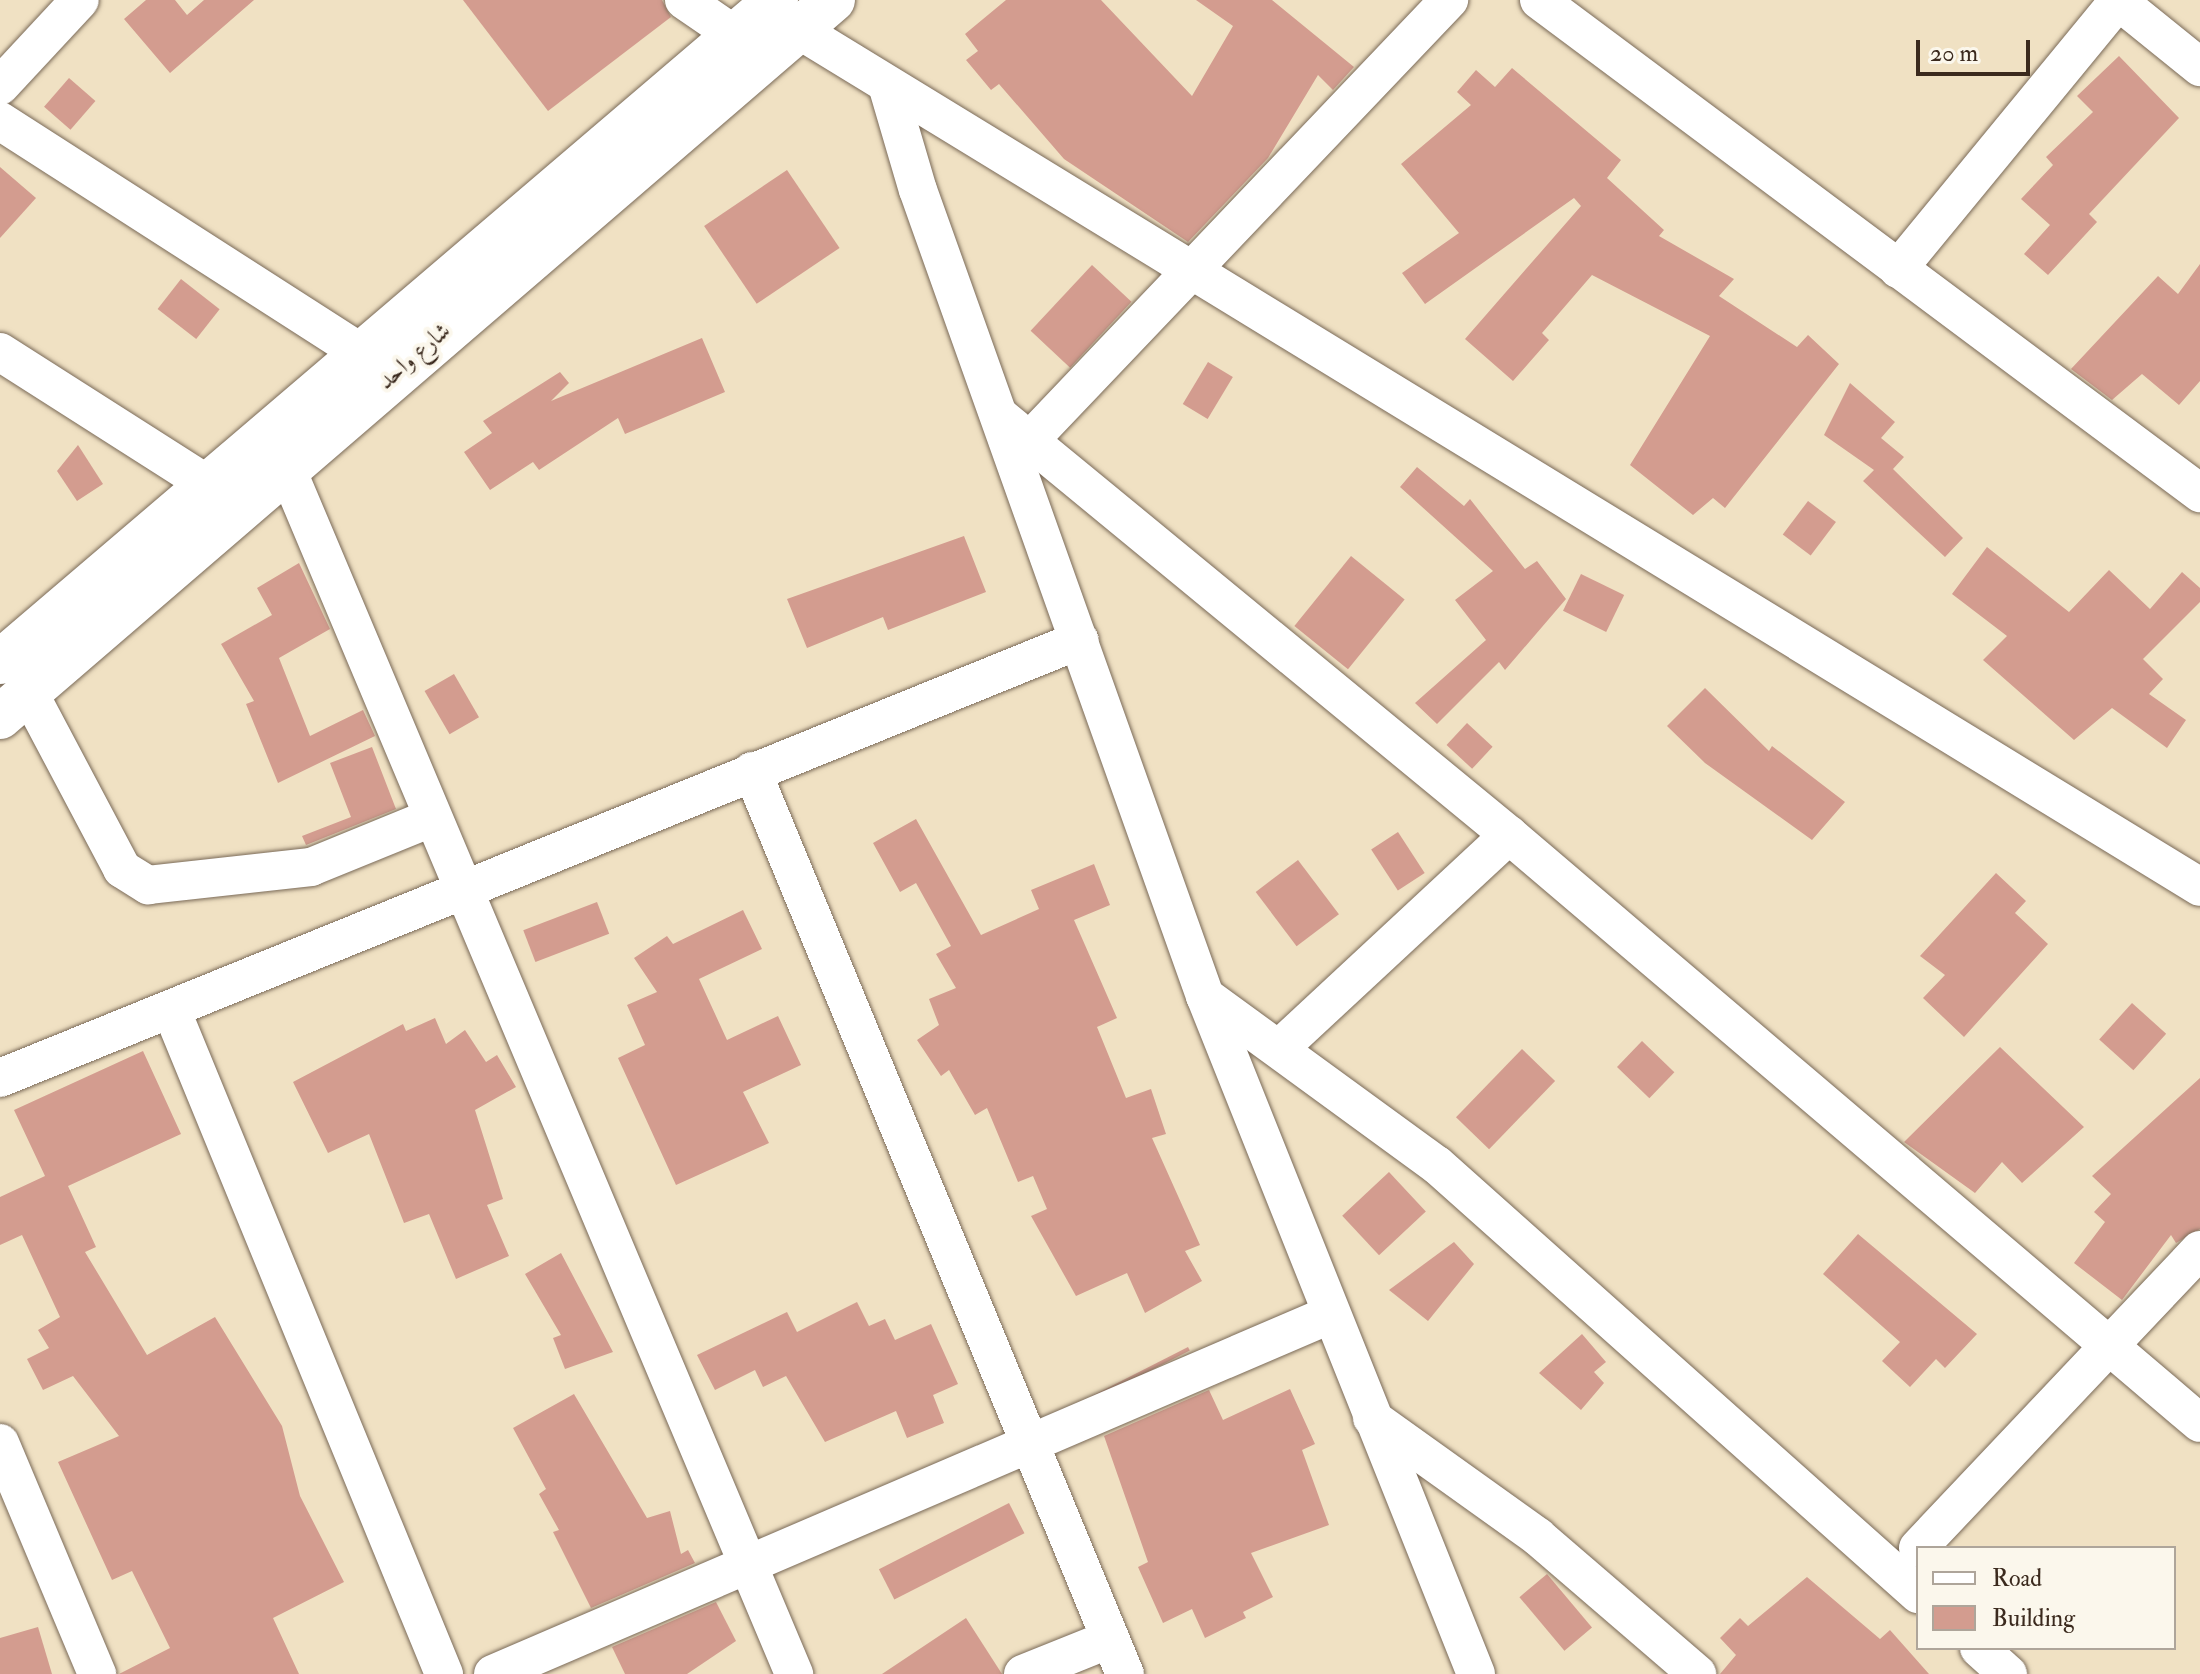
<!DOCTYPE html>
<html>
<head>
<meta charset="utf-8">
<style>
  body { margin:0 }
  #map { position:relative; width:2200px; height:1674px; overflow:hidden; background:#f0e1c3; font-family:"IM FELL Double Pica",Amiri,serif }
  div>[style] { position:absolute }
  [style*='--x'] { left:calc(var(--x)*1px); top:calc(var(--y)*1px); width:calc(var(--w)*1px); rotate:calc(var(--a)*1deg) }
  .building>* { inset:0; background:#d39c8f; transform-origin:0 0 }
  .roads { filter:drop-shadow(0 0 2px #7a6a58) drop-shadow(0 0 2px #7a6a58) }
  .street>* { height:38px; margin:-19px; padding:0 19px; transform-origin:19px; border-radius:19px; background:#fff }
  .secondary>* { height:44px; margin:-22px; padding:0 22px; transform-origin:22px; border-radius:22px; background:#fff }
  span { translate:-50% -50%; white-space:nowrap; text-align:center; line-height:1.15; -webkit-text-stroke:8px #fbf7ec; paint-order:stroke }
  .street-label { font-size:24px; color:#3b2a1e }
  .legend { position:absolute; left:1916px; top:1546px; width:260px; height:104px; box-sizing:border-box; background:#fbf7ec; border:2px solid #aea59a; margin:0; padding:10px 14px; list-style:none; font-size:24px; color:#3b2a1e }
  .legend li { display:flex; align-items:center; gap:16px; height:40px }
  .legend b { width:40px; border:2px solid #aea59a }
  .scale { position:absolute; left:1916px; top:40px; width:114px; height:36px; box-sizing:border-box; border:4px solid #3b2a1e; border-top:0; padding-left:10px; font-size:24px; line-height:28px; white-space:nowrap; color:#3b2a1e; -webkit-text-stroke:6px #fbf7ec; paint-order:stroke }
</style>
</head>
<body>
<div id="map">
  <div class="building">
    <i style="clip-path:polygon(146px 0,175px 0,187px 15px,204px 0,254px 0,170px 73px,124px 19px)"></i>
    <i style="clip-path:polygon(463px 0,662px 0,671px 17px,548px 111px)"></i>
    <i style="clip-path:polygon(1006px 0,1101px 0,1192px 96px,1233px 26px,1196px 0,1272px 0,1354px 67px,1333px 90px,1318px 75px,1268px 158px,1188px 242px,1064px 159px,999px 84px,991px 90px,966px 60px,978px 51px,965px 34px)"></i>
    <i style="clip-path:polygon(2119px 56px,2179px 118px,2089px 214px,2097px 222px,2048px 275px,2024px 254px,2050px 225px,2021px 199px,2053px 165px,2046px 157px,2093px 112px,2077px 96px)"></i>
    <i style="clip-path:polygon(1512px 68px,1621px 160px,1607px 178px,1664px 230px,1659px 236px,1734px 279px,1719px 296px,1797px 347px,1808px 335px,1839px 364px,1725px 508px,1713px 498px,1693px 515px,1630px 465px,1710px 336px,1592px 275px,1542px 333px,1549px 340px,1513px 381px,1465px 339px,1581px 206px,1574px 198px,1425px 304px,1402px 273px,1459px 233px,1401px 164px,1471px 105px,1457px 92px,1476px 70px,1495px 87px)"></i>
    <i style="left:69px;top:78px;width:35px;height:38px;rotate:41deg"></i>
    <i style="clip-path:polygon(0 167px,36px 198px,0 238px)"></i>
    <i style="left:787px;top:170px;width:94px;height:100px;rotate:56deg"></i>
    <i style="clip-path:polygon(2200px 264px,2200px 381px,2179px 405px,2142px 374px,2112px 400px,2071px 369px,2158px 276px,2178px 294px)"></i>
    <i style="left:1092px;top:265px;width:54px;height:90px;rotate:43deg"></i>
    <i style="left:181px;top:279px;width:49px;height:38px;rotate:38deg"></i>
    <i style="clip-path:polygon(702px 338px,725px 392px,625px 434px,618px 418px,539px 470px,533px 462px,490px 490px,464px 452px,492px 433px,483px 421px,560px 372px,569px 383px,551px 401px)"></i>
    <i style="left:1208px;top:362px;width:29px;height:49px;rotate:31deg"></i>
    <i style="clip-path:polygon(1850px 383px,1895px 422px,1881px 438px,1904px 457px,1893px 469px,1963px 538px,1945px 557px,1863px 481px,1874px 470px,1824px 435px)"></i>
    <i style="clip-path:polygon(78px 445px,103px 484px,77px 501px,57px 471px)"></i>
    <i style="clip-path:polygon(1417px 467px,1464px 506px,1470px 499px,1525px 569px,1537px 561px,1566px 599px,1505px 670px,1499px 662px,1437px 724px,1415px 703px,1486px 640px,1455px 600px,1493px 571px,1400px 487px)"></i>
    <i style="left:1808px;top:501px;width:35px;height:42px;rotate:37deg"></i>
    <i style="clip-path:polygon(964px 536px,986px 592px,888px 630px,883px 617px,807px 648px,787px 599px)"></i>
    <i style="clip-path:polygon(1987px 547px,2069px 612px,2109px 570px,2150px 609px,2182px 572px,2200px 588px,2200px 602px,2143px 659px,2163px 679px,2149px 694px,2186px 720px,2167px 748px,2112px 708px,2074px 740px,1983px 660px,2007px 636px,1952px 594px)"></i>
    <i style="left:1351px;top:556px;width:69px;height:90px;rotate:39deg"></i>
    <i style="clip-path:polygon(299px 563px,330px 629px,279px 658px,310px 736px,363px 710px,375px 736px,278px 783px,246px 704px,254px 701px,221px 644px,272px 615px,257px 588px)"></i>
    <i style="left:1581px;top:574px;width:48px;height:41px;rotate:26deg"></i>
    <i style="left:454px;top:674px;width:50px;height:34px;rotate:60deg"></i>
    <i style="clip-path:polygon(1705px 688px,1769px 751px,1772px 746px,1845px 802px,1812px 840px,1705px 763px,1667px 726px)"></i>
    <i style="left:1467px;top:723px;width:35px;height:30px;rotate:43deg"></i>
    <i style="clip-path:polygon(372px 747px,396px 809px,306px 845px,302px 836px,351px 817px,330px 763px)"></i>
    <i style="clip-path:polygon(916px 819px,981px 935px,1039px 909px,1031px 890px,1094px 864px,1110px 905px,1074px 920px,1117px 1018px,1097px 1027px,1126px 1098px,1151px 1089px,1166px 1134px,1152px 1138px,1200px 1245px,1185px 1251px,1202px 1281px,1145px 1313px,1127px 1273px,1076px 1296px,1031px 1216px,1047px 1209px,1033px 1176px,1018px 1182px,987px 1108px,975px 1115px,949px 1070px,941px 1076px,917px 1040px,939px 1025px,929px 999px,956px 988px,936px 954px,951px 946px,916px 883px,900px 892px,873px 843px)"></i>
    <i style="left:1398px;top:832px;width:49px;height:32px;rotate:57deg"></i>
    <i style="left:1298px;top:860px;width:68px;height:53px;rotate:53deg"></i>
    <i style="clip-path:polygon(1996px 873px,2026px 901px,2015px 913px,2048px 944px,1964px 1037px,1923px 998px,1945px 975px,1920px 956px)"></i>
    <i style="left:597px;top:902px;width:34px;height:79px;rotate:69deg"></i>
    <i style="clip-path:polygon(743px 910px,762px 949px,699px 979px,727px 1040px,778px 1016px,801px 1065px,743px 1092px,769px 1143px,676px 1185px,618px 1058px,645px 1045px,627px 1005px,657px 992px,634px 958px,667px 936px,673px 944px)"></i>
    <i style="left:2132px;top:1003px;width:46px;height:49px;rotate:42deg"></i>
    <i style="clip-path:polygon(435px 1018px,446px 1044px,465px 1030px,486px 1062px,497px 1055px,516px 1087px,475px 1110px,503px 1199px,487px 1205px,509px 1256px,456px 1279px,429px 1214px,404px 1223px,369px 1134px,328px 1153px,293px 1082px,403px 1024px,406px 1031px)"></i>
    <i style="left:1642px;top:1041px;width:45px;height:36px;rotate:44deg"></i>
    <i style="clip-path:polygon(2000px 1047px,2084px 1127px,2022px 1183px,2002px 1162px,1975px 1193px,1904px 1142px)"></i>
    <i style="left:1522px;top:1049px;width:46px;height:95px;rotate:44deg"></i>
    <i style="clip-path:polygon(143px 1051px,181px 1134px,68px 1186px,96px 1247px,85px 1252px,147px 1355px,215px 1317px,282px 1426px,300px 1496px,344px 1582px,273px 1618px,299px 1674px,119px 1674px,170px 1648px,132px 1571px,112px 1580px,58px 1462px,119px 1436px,73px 1376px,43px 1390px,27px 1359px,49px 1348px,38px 1330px,60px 1317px,22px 1235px,0 1245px,0 1197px,45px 1176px,14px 1110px)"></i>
    <i style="clip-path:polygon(2200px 1078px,2200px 1229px,2176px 1243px,2171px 1235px,2122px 1300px,2074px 1263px,2105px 1222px,2094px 1212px,2111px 1194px,2092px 1176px)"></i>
    <i style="left:1389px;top:1172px;width:54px;height:64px;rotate:47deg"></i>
    <i style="clip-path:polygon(1858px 1234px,1977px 1334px,1945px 1368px,1936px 1359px,1910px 1387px,1882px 1361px,1900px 1342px,1823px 1274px)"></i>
    <i style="clip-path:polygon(1454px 1242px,1474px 1264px,1428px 1321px,1389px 1290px)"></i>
    <i style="clip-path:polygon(561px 1253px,613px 1352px,565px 1369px,553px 1338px,561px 1335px,525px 1274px)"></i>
    <i style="clip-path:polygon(857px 1302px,869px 1326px,885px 1319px,895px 1340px,931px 1324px,958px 1384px,933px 1395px,944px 1423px,907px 1438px,896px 1411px,825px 1442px,786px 1376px,763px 1387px,755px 1370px,715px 1390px,697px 1355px,787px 1312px,797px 1332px)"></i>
    <i style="clip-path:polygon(1582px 1334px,1606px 1362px,1594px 1372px,1604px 1383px,1581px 1410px,1539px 1373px)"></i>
    <i style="left:1188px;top:1347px;width:4px;height:109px;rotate:63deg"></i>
    <i style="clip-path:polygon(1290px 1389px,1315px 1444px,1302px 1450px,1329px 1525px,1251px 1553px,1273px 1597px,1243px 1612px,1246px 1618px,1205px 1638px,1192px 1609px,1163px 1623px,1138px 1567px,1148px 1562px,1104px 1436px,1209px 1390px,1223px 1420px)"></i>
    <i style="clip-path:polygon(574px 1394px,647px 1518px,670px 1511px,681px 1554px,688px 1550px,695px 1563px,591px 1608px,553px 1532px,559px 1530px,539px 1494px,546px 1489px,513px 1428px)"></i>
    <i style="left:1009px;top:1503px;width:34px;height:146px;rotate:63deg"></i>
    <i style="left:1547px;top:1574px;width:70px;height:36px;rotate:50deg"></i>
    <i style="clip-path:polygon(1807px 1577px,1880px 1639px,1890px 1630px,1929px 1674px,1720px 1674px,1736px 1655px,1720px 1638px,1740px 1618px,1748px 1626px)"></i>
    <i style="clip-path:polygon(716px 1602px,736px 1641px,687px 1674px,625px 1674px,612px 1647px)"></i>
    <i style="clip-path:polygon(966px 1618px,1002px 1674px,882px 1674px)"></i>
    <i style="clip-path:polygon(38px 1627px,52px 1674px,0 1674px,0 1638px)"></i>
  </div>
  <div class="roads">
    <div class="street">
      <i style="--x:684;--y:0;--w:62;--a:34.5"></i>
      <i style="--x:735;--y:35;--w:64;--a:-4.5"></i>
      <i style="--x:799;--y:30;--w:1642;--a:31.45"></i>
      <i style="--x:1539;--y:0;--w:825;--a:36.72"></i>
      <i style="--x:2117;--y:0;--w:107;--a:38.9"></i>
      <i style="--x:887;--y:85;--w:109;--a:73.6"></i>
      <i style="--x:918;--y:190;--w:856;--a:70.4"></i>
      <i style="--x:1205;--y:996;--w:730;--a:68.21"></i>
      <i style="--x:0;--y:86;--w:117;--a:-47.1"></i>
      <i style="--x:0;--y:121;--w:429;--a:32.7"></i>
      <i style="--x:1898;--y:269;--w:347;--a:-50.6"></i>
      <i style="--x:0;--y:352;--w:246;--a:32.5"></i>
      <i style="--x:1002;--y:418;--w:656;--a:39.44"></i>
      <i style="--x:1509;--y:835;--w:907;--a:40.4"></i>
      <i style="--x:1030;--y:440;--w:608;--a:-46.4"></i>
      <i style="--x:286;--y:467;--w:1310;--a:67.17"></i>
      <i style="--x:29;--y:693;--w:199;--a:62.1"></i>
      <i style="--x:122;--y:869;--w:31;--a:32"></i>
      <i style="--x:148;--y:885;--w:164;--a:-6.3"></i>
      <i style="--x:311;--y:867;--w:130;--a:-22.2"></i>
      <i style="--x:752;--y:771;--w:977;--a:67.56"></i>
      <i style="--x:1205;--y:996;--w:287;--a:36.1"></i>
      <i style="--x:1437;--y:1165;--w:645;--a:41.73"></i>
      <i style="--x:171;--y:1009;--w:719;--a:67.68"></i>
      <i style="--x:1282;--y:1046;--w:310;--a:-42.9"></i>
      <i style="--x:0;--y:1078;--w:1165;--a:-22.08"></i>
      <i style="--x:1372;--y:1418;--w:204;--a:35.6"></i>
      <i style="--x:1538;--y:1537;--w:210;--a:40.7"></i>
      <i style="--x:0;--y:1443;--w:251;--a:67.2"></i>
      <i style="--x:1918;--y:1548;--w:410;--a:-46.6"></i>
      <i style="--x:1979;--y:1648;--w:39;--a:42"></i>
      <i style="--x:493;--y:1674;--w:910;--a:-23.24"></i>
      <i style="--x:1023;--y:1674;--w:94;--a:-21.9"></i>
    </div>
    <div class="secondary">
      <i style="--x:0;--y:662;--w:1020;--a:-40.47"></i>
      <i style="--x:0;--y:717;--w:1099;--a:-40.72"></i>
    </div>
  </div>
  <div class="street-label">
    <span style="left:414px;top:356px;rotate:-41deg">شارع واحد</span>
  </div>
  <ul class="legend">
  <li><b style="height:10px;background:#fff"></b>Road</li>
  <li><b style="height:22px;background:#d39c8f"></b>Building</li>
  </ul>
  <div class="scale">20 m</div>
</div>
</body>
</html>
